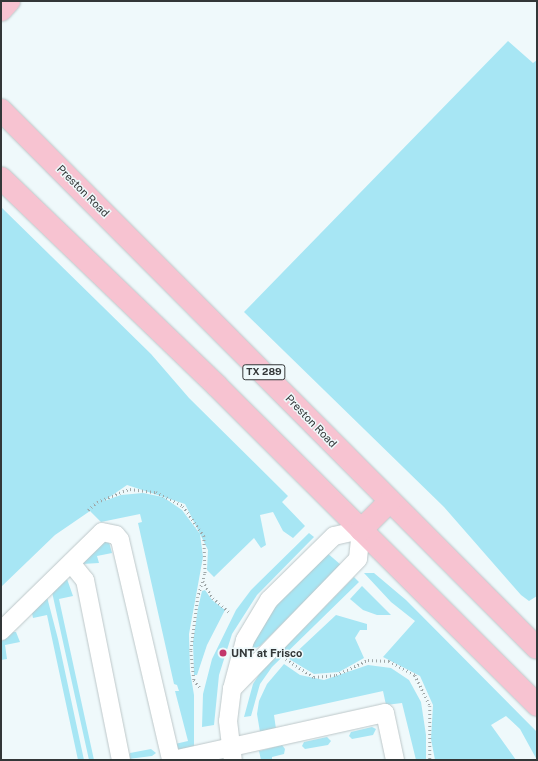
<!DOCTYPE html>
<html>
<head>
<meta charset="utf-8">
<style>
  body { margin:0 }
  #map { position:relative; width:538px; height:761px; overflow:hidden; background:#eff9fb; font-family:"Public Sans",sans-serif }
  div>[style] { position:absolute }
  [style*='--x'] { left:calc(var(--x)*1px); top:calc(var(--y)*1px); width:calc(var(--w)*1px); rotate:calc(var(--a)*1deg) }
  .green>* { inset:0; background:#a7e6f4 }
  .path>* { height:2.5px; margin-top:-1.25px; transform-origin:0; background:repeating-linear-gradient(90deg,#a0a8a9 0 1px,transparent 0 4px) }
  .roads { filter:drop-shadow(0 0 1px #bdc7c9) drop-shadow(0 0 1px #bdc7c9) }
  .minor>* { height:18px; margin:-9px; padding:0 9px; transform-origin:9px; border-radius:9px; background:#fff }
  .major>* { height:22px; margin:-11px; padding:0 11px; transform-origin:11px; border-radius:11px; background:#f7c3d1 }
  .dots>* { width:11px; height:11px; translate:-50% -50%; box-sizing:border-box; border:2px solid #eff9fb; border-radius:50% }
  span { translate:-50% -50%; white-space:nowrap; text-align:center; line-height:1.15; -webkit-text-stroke:3px #eff9fb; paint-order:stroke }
  .shield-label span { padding:1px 3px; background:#eff9fb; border:1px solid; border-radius:3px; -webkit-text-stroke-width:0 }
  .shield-label { font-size:10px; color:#333738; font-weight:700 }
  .street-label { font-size:11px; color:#333738 }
  .poi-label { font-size:11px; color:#333738; font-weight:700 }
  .left { translate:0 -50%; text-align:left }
  .frame { position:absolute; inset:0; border:2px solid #333738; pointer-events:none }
</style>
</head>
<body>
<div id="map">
  <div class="green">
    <i style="clip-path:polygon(508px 41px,533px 63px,537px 60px,537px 596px,529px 601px,521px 595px,444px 507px,244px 312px)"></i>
    <i style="clip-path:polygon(1px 207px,151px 354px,189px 398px,288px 496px,282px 502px,305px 526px,293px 538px,283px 531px,273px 512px,260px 515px,266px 545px,261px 548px,254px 538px,214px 577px,207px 570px,208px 550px,185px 504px,127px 485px,104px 501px,121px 495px,143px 493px,163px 497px,182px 510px,200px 534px,203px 557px,189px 634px,190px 671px,194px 695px,194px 747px,176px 750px,175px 744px,188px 741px,175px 691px,179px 691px,177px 685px,174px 684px,138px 523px,142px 522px,140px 514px,101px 522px,90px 511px,55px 535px,1px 587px)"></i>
    <i style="clip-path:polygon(309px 533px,314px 537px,257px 595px,232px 634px,219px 675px,214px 725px,202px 727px,203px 694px,212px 659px,236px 610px,251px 590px)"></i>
    <i style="clip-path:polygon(104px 542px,109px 542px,112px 553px,97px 556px,99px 563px,82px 564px)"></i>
    <i style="clip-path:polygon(326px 552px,341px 565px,260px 646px,251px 650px,255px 636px,269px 612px)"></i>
    <i style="clip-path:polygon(364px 573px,374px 573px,406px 600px,537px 732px,537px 760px,520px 729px,506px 716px,491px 725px,516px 760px,435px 760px,431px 739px,433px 705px,420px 676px,383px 657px,415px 621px,391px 602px)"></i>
    <i style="clip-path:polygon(354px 577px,359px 582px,272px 667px,260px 684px,251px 716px,244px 717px,253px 684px,260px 673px)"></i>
    <i style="clip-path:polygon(67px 579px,73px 596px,59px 599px,94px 760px,89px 760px,52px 592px)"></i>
    <i style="clip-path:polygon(362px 586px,391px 615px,377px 615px,363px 610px,350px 599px)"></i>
    <i style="clip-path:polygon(205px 590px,212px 600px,225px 610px,207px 645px,197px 675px,194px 675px,193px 642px,198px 608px,202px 591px)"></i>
    <i style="clip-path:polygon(47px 597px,58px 639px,84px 760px,78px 760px,47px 615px,33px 618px,32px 613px)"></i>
    <i style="clip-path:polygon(336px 615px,367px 624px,367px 630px,360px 630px,355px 638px,364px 658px,339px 672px,314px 674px,289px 659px)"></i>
    <i style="clip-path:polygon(12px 632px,16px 632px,20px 642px,5px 645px,7px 659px,1px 660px,1px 642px)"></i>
    <i style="clip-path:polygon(284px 664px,300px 675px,324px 680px,368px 665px,391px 668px,409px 680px,421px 702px,426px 735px,426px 760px,416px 760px,402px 703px,386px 705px,383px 691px,274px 715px,276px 729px,260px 732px,257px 714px,259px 701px,267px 684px)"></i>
    <i style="clip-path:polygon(372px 727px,376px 729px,373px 735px,352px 739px,349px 736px,351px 732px)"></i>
    <i style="clip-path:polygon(327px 737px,331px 741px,328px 745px,305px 749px,302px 746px,304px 742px)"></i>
    <i style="clip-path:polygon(282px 745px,285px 749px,284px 754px,272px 757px,272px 760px,261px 760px,259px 751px)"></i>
    <i style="clip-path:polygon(151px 749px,156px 753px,152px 756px,128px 759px,130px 753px)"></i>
  </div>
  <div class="path">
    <i style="--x:88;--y:510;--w:12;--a:-42"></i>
    <i style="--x:97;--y:502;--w:35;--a:-22"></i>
    <i style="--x:130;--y:489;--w:26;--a:7"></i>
    <i style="--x:156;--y:492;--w:30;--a:27"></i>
    <i style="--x:183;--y:506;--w:37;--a:55"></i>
    <i style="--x:204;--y:536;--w:38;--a:88"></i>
    <i style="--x:205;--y:574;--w:24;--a:107"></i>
    <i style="--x:198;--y:597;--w:54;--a:97.4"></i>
    <i style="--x:191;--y:651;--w:29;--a:84"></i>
    <i style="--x:194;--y:680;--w:11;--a:52"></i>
    <i style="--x:203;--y:581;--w:20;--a:60"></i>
    <i style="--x:213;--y:598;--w:21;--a:41"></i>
    <i style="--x:286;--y:659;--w:33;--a:33"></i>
    <i style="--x:314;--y:677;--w:22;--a:-5"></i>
    <i style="--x:336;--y:675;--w:35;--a:-25"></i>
    <i style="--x:368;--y:660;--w:21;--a:3"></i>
    <i style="--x:389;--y:661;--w:30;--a:28"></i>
    <i style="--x:415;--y:675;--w:34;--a:64"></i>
    <i style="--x:430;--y:706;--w:54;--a:90"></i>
  </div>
  <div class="roads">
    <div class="minor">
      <i style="--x:361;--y:530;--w:29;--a:96"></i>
      <i style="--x:358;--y:559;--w:181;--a:134.1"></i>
      <i style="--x:232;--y:689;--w:51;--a:-75.1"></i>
      <i style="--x:245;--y:640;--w:47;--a:-59"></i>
      <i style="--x:269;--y:600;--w:91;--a:-44.6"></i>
      <i style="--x:334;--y:536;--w:28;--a:-13"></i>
      <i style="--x:71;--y:563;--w:22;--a:51"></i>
      <i style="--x:85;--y:580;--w:184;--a:78.7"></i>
      <i style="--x:1;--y:631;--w:141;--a:-44.4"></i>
      <i style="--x:102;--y:532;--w:14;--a:12"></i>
      <i style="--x:116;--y:535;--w:6;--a:51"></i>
      <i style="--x:120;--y:540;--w:226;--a:76.9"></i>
      <i style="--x:232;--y:689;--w:32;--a:97"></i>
      <i style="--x:228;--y:721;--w:39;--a:83"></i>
      <i style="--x:173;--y:760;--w:217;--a:-12.5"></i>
      <i style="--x:385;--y:713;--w:48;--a:78"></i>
    </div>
    <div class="major">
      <i style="--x:1;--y:10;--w:12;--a:-48"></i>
      <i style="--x:1;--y:110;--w:759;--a:45.11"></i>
      <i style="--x:1;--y:178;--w:300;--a:43.9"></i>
      <i style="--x:217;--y:386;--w:452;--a:44.9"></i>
      <i style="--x:361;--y:530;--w:41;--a:-45"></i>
    </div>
  </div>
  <div class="dots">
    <i style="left:223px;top:653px;background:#c2366b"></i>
  </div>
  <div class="shield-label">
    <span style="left:264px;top:372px">TX 289</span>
  </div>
  <div class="street-label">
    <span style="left:83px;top:191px;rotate:45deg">Preston Road</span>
    <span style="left:311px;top:421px;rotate:46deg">Preston Road</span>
  </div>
  <div class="poi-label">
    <span class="left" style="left:231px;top:653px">UNT at Frisco</span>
  </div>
  <div class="frame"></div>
</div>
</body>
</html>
